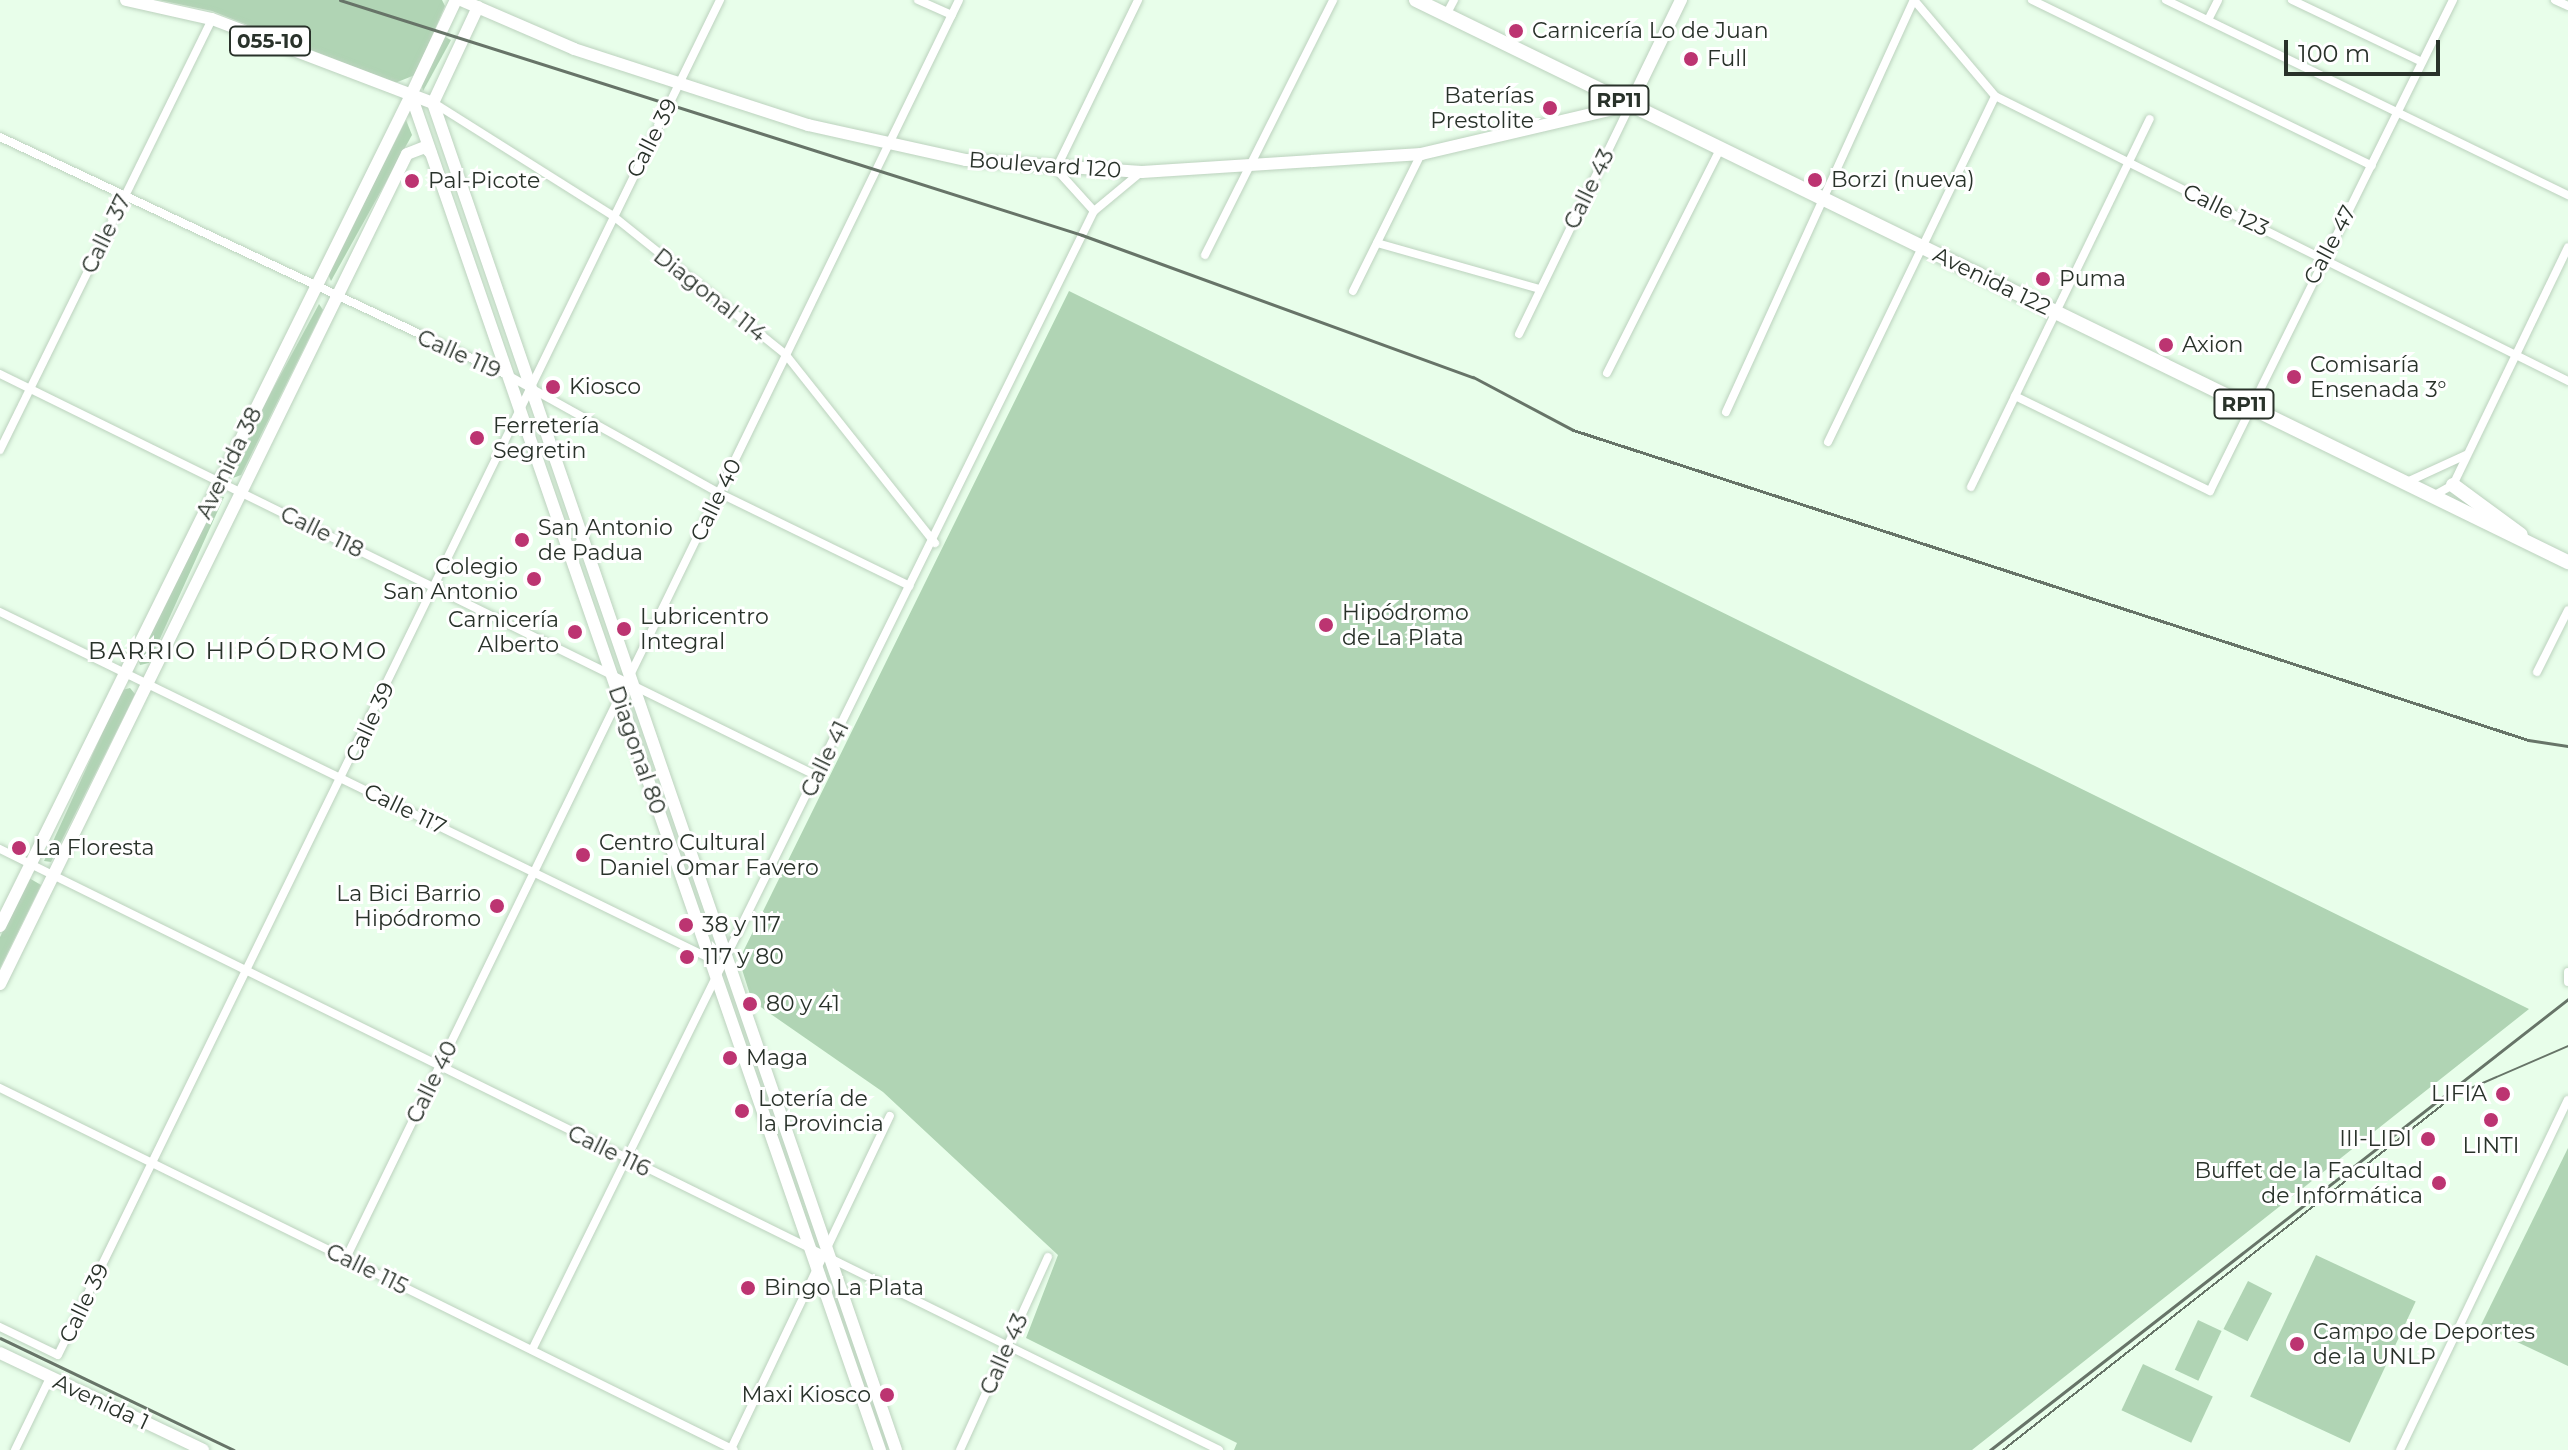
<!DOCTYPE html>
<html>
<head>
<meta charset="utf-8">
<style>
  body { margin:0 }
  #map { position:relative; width:2568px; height:1450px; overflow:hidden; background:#e8feea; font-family:Montserrat,sans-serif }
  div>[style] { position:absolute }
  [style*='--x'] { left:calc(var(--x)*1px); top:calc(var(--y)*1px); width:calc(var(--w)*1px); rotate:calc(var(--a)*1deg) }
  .green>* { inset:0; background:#b0d4b4; transform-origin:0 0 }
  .roads { filter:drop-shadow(0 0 2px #bcd2be) drop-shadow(0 0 2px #bcd2be) }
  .street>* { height:8px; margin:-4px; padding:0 4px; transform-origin:4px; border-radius:4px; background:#fff }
  .secondary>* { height:12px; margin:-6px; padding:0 6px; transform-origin:6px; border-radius:6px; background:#fff }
  .primary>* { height:12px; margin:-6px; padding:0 6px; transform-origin:6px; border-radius:6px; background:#fff }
  .highway>* { height:14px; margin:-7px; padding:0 7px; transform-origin:7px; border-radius:7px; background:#fff }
  .tram>* { height:2px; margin:-1px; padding:0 1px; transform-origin:1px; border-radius:1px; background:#677468 }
  .rail>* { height:3px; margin:-1.5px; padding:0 1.5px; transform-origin:1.5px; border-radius:1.5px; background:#677468 }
  .dots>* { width:22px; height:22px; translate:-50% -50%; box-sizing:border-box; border:4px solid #fff; border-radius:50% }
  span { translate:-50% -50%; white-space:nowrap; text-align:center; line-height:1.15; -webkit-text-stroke:6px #fff; paint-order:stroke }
  .shield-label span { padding:2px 6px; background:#fff; border:2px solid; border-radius:6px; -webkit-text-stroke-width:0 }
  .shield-label { font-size:20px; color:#29322a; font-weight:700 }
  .poi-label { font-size:22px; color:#29322a }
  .left { translate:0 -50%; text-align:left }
  .right { translate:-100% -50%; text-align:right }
  .street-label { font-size:22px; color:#29322a }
  .neighbourhood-label { font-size:24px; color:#29322a; letter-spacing:2px }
  .scale { position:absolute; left:2284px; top:40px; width:156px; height:36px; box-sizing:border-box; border:4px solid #29322a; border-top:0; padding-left:10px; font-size:24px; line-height:28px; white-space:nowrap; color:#29322a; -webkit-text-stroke:6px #fff; paint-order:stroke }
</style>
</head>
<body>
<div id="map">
  <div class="green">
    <i style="clip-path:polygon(159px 0,442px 0,445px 6px,415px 75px,395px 83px,212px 11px)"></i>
    <i style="clip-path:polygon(443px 36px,451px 40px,423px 91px,421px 83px)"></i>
    <i style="clip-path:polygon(406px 120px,412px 135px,331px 281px,328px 274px)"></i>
    <i style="clip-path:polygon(1069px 291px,2529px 1009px,1972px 1450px,1234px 1450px,1237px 1443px,1026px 1338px,1058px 1255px,883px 1092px,752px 1001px,739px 960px)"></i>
    <i style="clip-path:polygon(319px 304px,323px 310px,241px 475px,233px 478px,229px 470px)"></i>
    <i style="clip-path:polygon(224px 497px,149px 663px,140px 665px,137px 657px,216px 498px)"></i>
    <i style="clip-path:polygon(130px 688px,135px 694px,51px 862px,44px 861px,122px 690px)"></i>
    <i style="clip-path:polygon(29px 878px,41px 885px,0 968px,0 937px)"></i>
    <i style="clip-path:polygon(2568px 1148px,2568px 1366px,2481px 1325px)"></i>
    <i style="left:2316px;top:1255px;width:110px;height:156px;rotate:25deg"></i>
    <i style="left:2248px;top:1281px;width:27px;height:54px;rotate:27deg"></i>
    <i style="left:2198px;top:1320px;width:26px;height:55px;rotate:25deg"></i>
    <i style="left:2143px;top:1364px;width:77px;height:51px;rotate:25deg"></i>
  </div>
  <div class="roads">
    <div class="street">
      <i style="--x:918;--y:0;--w:37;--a:24"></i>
      <i style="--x:1914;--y:0;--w:126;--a:49.8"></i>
      <i style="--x:1995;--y:96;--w:640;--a:26.44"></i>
      <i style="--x:2032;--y:0;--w:378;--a:26"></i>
      <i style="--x:2166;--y:0;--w:447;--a:25.9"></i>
      <i style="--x:2292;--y:0;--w:144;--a:25.5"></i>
      <i style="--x:2555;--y:0;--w:14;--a:25"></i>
      <i style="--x:1446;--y:15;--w:17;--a:-62"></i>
      <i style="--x:2208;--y:20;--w:22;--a:-63"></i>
      <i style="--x:434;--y:103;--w:210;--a:32.2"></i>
      <i style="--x:612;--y:215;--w:223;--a:38.8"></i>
      <i style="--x:786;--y:355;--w:240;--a:51.6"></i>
      <i style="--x:0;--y:137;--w:562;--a:25.15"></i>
      <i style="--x:509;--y:376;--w:240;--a:29.1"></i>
      <i style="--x:719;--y:493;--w:212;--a:26"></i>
      <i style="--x:1094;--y:211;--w:57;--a:-132.1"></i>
      <i style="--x:1056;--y:169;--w:188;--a:-64.1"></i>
      <i style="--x:1377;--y:243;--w:169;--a:15.8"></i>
      <i style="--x:1205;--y:255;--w:285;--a:-63.3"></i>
      <i style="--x:1353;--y:291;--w:153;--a:-63.6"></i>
      <i style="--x:1519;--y:334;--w:254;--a:-64.1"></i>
      <i style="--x:1607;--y:373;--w:251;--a:-63.2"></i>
      <i style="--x:0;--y:374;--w:911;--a:26.2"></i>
      <i style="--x:2015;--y:396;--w:217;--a:26"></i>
      <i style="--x:2210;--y:491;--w:548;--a:-63.67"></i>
      <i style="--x:1726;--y:412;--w:453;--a:-65.5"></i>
      <i style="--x:1828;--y:442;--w:384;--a:-64.2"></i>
      <i style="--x:0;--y:450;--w:480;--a:-63.8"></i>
      <i style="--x:2407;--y:482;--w:65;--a:-24.6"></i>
      <i style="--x:1971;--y:487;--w:409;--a:-64.1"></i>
      <i style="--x:2433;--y:496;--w:23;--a:-29"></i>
      <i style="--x:2453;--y:485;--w:264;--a:-64.2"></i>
      <i style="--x:0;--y:612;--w:789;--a:26.01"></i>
      <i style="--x:2537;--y:672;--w:69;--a:-63.4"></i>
      <i style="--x:0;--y:849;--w:1359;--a:26.24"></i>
      <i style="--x:2568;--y:972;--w:10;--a:90"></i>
      <i style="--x:0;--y:1088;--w:818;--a:26.25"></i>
      <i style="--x:346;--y:1258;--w:1399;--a:-64.02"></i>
      <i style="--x:0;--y:1327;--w:64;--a:25.8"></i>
      <i style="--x:58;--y:1355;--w:1508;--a:-63.96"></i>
      <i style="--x:532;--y:1350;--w:1270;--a:-63.74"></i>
      <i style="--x:1094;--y:211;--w:60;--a:-39.6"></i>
      <i style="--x:731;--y:1449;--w:369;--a:-64.5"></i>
      <i style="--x:15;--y:1450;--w:80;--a:-64.1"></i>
      <i style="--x:960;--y:1450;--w:212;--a:-65.5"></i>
      <i style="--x:2400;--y:1450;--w:388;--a:-64.4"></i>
    </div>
    <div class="secondary">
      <i style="--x:411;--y:95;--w:1434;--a:70.91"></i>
      <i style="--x:433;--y:103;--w:1424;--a:71.03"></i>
      <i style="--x:0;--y:926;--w:927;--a:-63.68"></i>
      <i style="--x:0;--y:984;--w:924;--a:-63.88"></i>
      <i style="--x:407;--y:154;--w:19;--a:-21"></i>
      <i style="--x:425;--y:147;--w:8;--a:45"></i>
      <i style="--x:0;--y:1353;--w:225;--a:25.5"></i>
    </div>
    <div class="primary">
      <i style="--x:126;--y:0;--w:88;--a:12.5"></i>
      <i style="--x:212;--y:19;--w:236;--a:20.8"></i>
      <i style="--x:433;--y:103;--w:106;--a:-64.9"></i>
      <i style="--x:461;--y:0;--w:123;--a:23.4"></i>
      <i style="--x:574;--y:49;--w:246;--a:18"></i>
      <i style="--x:808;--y:125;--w:162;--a:12.5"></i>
      <i style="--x:966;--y:160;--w:176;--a:3.9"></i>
      <i style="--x:1142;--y:172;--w:280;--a:-3.7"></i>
      <i style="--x:1421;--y:154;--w:215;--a:-13.2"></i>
      <i style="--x:1630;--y:105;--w:117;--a:-64.1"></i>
      <i style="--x:411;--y:95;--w:105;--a:-64.7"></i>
    </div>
    <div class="highway">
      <i style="--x:1416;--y:0;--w:1282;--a:26.01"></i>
      <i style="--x:2453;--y:485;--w:84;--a:36.3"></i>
    </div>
  </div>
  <div class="tram">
    <i style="--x:2003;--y:1450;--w:575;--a:-38.15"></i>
    <i style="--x:2455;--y:1095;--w:123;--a:-23.4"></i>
  </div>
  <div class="rail">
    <i style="--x:340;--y:0;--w:778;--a:17.57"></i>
    <i style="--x:1082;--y:235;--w:416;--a:20"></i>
    <i style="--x:1473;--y:377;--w:113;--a:27.9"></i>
    <i style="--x:1573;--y:430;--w:1004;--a:17.98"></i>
    <i style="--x:2528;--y:740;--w:40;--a:8.5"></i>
    <i style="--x:0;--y:1338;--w:259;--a:25.6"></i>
    <i style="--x:1990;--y:1450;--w:733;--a:-37.96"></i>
  </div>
  <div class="dots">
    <i style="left:1516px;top:31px;background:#bc3471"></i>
    <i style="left:1691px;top:59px;background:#bc3471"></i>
    <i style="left:1550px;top:108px;background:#bc3471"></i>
    <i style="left:1815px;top:180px;background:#bc3471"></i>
    <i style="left:412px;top:181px;background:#bc3471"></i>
    <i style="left:2043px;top:279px;background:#bc3471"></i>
    <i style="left:2166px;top:345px;background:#bc3471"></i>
    <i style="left:2294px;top:377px;background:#bc3471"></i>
    <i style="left:553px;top:387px;background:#bc3471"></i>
    <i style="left:477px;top:438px;background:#bc3471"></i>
    <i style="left:522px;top:540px;background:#bc3471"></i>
    <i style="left:534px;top:579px;background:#bc3471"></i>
    <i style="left:1326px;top:625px;background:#bc3471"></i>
    <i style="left:624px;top:629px;background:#bc3471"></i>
    <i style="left:575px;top:632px;background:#bc3471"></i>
    <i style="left:19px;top:848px;background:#bc3471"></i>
    <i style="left:583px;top:855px;background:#bc3471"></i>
    <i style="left:497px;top:906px;background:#bc3471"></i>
    <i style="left:686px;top:925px;background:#bc3471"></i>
    <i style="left:687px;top:957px;background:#bc3471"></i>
    <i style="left:750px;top:1004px;background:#bc3471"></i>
    <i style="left:730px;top:1058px;background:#bc3471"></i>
    <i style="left:2503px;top:1094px;background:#bc3471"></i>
    <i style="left:742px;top:1111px;background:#bc3471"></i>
    <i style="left:2491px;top:1120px;background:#bc3471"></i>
    <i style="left:2428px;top:1139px;background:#bc3471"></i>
    <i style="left:2439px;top:1183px;background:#bc3471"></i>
    <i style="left:748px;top:1288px;background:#bc3471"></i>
    <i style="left:2297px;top:1344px;background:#bc3471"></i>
    <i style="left:887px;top:1395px;background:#bc3471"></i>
  </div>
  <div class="shield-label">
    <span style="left:270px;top:41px">055-10</span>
    <span style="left:1619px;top:100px">RP11</span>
    <span style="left:2244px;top:404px">RP11</span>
  </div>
  <div class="poi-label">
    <span class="left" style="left:1532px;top:31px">Carnicería Lo de Juan</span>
    <span class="left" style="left:1707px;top:59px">Full</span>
    <span class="right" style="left:1534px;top:108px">Baterías<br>Prestolite</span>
    <span class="left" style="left:1831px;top:180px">Borzi (nueva)</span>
    <span class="left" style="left:428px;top:181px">Pal-Picote</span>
    <span class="left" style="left:2059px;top:279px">Puma</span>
    <span class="left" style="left:2182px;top:345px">Axion</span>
    <span class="left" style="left:2310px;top:377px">Comisaría<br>Ensenada 3°</span>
    <span class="left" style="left:569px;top:387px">Kiosco</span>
    <span class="left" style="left:493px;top:438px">Ferretería<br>Segretin</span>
    <span class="left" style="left:538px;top:540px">San Antonio<br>de Padua</span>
    <span class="right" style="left:518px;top:579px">Colegio<br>San Antonio</span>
    <span class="left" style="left:1342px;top:625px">Hipódromo<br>de La Plata</span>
    <span class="left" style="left:640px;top:629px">Lubricentro<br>Integral</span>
    <span class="right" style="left:559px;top:632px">Carnicería<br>Alberto</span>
    <span class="left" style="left:599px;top:855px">Centro Cultural<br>Daniel Omar Favero</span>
    <span class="left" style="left:35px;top:848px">La Floresta</span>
    <span class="right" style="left:481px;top:906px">La Bici Barrio<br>Hipódromo</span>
    <span class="left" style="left:702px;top:925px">38 y 117</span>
    <span class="left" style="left:703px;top:957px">117 y 80</span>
    <span class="left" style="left:766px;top:1004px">80 y 41</span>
    <span class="left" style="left:746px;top:1058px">Maga</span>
    <span class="right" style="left:2487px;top:1094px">LIFIA</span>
    <span class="left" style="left:758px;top:1111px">Lotería de<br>la Provincia</span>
    <span class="right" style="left:2412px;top:1139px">III-LIDI</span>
    <span style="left:2491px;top:1146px">LINTI</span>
    <span class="right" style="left:2423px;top:1183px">Buffet de la Facultad<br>de Informática</span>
    <span class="left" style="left:764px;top:1288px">Bingo La Plata</span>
    <span class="left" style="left:2313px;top:1344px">Campo de Deportes<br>de la UNLP</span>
    <span class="right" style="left:871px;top:1395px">Maxi Kiosco</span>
  </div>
  <div class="street-label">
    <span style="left:652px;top:138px;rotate:-63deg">Calle 39</span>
    <span style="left:1045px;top:165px;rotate:4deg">Boulevard 120</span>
    <span style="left:1589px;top:189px;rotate:-64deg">Calle 43</span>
    <span style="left:2226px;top:210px;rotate:26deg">Calle 123</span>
    <span style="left:106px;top:234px;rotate:-64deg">Calle 37</span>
    <span style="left:2330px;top:245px;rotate:-62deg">Calle 47</span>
    <span style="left:1992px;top:281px;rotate:26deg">Avenida 122</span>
    <span style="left:710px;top:295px;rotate:38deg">Diagonal 114</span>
    <span style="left:459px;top:354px;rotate:24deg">Calle 119</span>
    <span style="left:229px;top:463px;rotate:-64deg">Avenida 38</span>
    <span style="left:716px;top:500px;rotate:-64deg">Calle 40</span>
    <span style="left:322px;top:532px;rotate:26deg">Calle 118</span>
    <span style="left:370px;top:722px;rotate:-65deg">Calle 39</span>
    <span style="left:637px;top:750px;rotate:71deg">Diagonal 80</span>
    <span style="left:825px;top:759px;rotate:-64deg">Calle 41</span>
    <span style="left:405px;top:809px;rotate:26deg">Calle 117</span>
    <span style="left:432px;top:1082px;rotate:-64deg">Calle 40</span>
    <span style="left:609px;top:1151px;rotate:26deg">Calle 116</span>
    <span style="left:367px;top:1269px;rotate:26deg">Calle 115</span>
    <span style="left:84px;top:1303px;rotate:-64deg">Calle 39</span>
    <span style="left:1004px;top:1354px;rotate:-66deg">Calle 43</span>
    <span style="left:101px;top:1402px;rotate:25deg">Avenida 1</span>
  </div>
  <div class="neighbourhood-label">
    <span style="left:238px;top:651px">BARRIO HIPÓDROMO</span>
  </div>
  <div class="scale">100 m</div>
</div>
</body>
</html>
